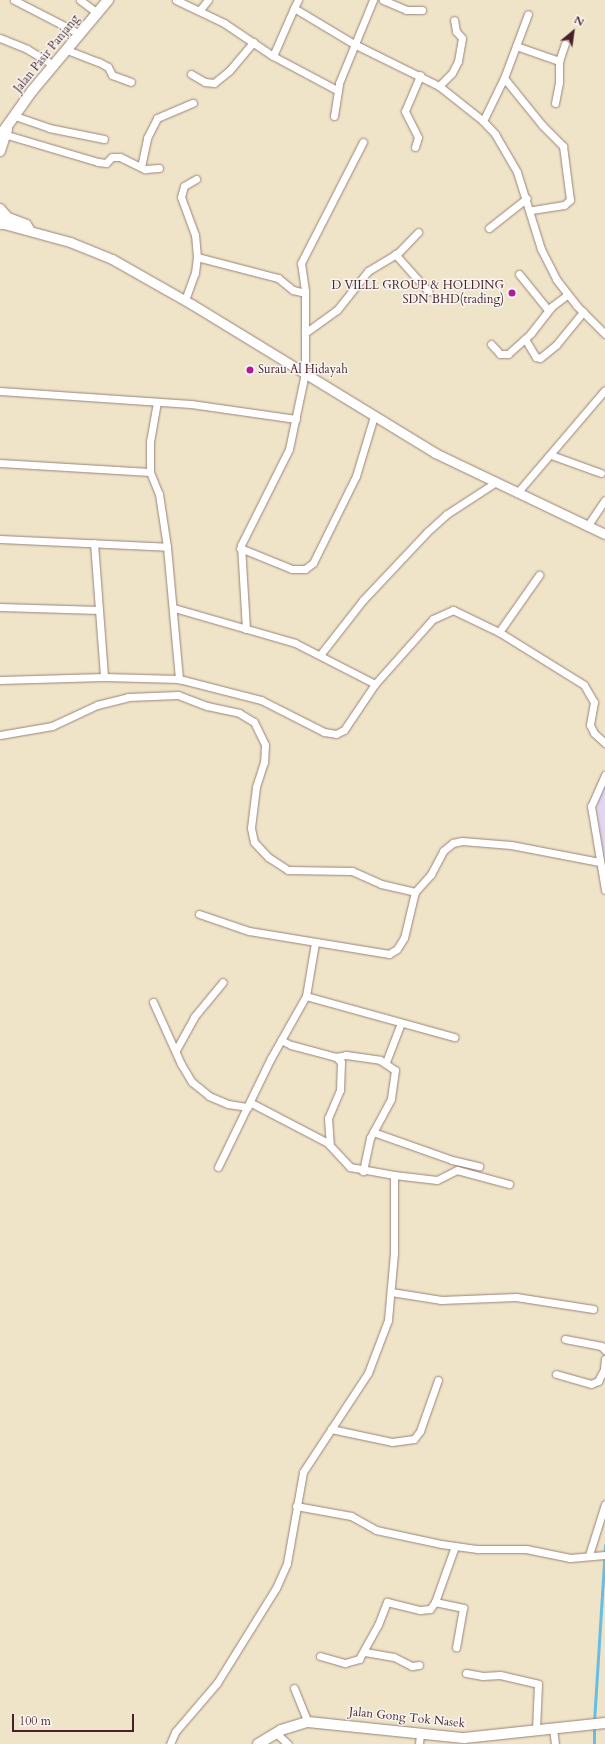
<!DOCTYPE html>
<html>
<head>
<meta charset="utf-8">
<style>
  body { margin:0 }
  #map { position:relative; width:605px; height:1744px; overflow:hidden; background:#efe4c8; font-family:Cardo,serif }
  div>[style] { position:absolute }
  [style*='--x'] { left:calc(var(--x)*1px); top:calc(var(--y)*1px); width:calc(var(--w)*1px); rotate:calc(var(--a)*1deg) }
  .built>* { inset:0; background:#dfd5f5 }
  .stream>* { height:2.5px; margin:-1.25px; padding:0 1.25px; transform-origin:1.25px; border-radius:1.25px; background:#67bde4 }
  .roads { filter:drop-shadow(0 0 1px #9c827a) drop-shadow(0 0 1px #9c827a) }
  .minor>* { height:7px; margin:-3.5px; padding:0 3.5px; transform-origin:3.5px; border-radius:3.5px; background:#fff }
  .tertiary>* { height:9px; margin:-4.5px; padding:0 4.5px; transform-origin:4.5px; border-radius:4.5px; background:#fff }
  .secondary>* { height:10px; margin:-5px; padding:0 5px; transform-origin:5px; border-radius:5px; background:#fff }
  .dots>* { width:11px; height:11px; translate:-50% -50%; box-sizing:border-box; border:2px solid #f6f6f2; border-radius:50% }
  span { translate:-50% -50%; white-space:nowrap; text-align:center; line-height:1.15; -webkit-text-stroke:3px #f6f6f2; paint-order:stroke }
  .street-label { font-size:12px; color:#4a1f2b }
  .poi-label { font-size:12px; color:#4a1f2b }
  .right { translate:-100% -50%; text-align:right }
  .left { translate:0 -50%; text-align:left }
  .north { position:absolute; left:553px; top:12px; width:40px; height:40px; -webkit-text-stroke:3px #f6f6f2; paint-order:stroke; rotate:29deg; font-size:11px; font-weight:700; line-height:16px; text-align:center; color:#4a1f2b }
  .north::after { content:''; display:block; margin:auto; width:14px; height:18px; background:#4a1f2b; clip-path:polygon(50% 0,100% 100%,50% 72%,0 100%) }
  .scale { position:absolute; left:12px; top:1714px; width:122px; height:18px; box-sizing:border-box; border:2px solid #4a1f2b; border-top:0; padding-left:5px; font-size:12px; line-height:14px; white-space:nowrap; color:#4a1f2b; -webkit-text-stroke:3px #f6f6f2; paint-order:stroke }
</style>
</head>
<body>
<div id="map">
  <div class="built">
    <i style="clip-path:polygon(605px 785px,605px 878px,597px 800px)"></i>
  </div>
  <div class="stream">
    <i style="--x:594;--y:1722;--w:177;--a:-86.4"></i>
    <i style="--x:594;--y:1744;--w:17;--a:-90"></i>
  </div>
  <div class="roads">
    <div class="minor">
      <i style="--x:14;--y:0;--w:74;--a:27.3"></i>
      <i style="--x:80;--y:0;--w:21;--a:37"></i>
      <i style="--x:176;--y:0;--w:53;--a:25.6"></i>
      <i style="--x:224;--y:23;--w:59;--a:34"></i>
      <i style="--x:273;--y:56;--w:72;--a:28"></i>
      <i style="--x:298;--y:0;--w:9;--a:117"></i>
      <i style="--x:294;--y:8;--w:70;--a:31"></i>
      <i style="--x:354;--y:44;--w:95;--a:26.3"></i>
      <i style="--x:439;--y:86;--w:56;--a:38.5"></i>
      <i style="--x:483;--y:121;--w:18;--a:47"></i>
      <i style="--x:495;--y:134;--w:44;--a:59.9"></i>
      <i style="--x:517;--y:172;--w:81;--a:72.7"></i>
      <i style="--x:541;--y:249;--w:34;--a:63"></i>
      <i style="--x:556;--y:279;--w:33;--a:52"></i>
      <i style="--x:576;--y:305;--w:41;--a:45"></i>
      <i style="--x:383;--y:0;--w:25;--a:23"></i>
      <i style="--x:406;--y:10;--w:16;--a:0"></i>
      <i style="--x:199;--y:11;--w:14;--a:-51"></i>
      <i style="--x:0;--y:38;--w:29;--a:22"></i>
      <i style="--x:27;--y:49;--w:31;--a:31"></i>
      <i style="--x:516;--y:46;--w:46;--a:19.2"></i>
      <i style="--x:559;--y:61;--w:18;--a:-71"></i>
      <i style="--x:67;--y:50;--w:34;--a:21"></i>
      <i style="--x:99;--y:62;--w:10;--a:29"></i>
      <i style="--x:108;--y:67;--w:9;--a:63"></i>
      <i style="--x:112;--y:75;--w:20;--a:20"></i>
      <i style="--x:273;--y:56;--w:52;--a:-66.4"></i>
      <i style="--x:191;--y:74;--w:16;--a:30"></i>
      <i style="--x:205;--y:82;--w:9;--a:6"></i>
      <i style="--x:214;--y:83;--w:19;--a:-39"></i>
      <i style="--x:229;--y:71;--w:38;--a:-50"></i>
      <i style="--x:504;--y:78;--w:60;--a:51"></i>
      <i style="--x:542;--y:125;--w:30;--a:45"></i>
      <i style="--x:563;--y:146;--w:54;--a:82.6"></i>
      <i style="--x:570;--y:200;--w:8;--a:140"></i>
      <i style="--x:564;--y:205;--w:33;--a:171"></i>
      <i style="--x:439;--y:86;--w:18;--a:-45"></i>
      <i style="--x:452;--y:73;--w:13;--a:-63"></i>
      <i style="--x:458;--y:61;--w:23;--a:-80"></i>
      <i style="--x:462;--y:38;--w:9;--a:-131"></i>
      <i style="--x:456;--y:31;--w:11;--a:-100"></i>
      <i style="--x:555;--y:103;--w:21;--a:-79"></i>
      <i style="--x:559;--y:82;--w:21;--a:-90"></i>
      <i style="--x:15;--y:116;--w:36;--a:19"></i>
      <i style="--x:49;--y:128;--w:56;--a:11.3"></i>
      <i style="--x:334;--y:116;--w:33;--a:-81"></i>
      <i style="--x:339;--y:83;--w:90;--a:-67.7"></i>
      <i style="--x:483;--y:121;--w:48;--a:-64"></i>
      <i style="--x:504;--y:78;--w:68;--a:-69.4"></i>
      <i style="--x:7;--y:135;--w:95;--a:16.5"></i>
      <i style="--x:98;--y:162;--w:8;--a:7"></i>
      <i style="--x:106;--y:163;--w:8;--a:-45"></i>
      <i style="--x:112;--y:157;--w:8;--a:0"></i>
      <i style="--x:120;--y:157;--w:28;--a:26"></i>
      <i style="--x:145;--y:169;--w:14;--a:-4"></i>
      <i style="--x:415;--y:147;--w:10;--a:-73"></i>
      <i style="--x:418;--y:137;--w:29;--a:-117"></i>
      <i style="--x:405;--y:111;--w:39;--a:-67"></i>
      <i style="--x:141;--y:167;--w:30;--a:-78"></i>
      <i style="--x:147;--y:138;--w:22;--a:-63"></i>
      <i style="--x:157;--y:118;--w:39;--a:-23"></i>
      <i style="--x:489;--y:228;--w:48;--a:-38.3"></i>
      <i style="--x:395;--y:254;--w:50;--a:48.3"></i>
      <i style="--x:197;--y:257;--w:84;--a:14.5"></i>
      <i style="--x:278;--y:278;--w:19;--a:39"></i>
      <i style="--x:293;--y:290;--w:12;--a:14"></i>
      <i style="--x:519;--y:274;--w:46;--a:51.1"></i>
      <i style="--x:185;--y:300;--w:29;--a:-70"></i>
      <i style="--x:195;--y:273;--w:16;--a:-83"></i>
      <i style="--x:197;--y:257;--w:22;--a:-95"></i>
      <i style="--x:195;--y:235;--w:40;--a:-110.2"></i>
      <i style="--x:181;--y:197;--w:11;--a:-75"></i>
      <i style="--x:184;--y:186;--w:14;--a:-30"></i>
      <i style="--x:305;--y:333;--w:39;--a:-36"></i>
      <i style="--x:337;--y:310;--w:50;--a:-51.5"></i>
      <i style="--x:368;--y:271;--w:35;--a:-31"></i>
      <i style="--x:398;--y:253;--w:29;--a:-46"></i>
      <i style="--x:525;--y:339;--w:21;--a:59"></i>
      <i style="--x:536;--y:357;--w:4;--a:14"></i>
      <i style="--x:540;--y:358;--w:21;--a:-39"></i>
      <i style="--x:556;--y:345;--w:43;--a:-50.7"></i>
      <i style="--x:491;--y:344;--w:13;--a:48"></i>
      <i style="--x:500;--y:354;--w:8;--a:0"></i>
      <i style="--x:508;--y:354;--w:31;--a:-42"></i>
      <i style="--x:531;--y:333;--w:33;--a:-52"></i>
      <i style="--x:551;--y:307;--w:20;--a:-37"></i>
      <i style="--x:0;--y:391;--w:191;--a:3.9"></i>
      <i style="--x:191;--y:404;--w:106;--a:8.1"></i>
      <i style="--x:157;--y:402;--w:40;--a:100"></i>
      <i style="--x:150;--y:441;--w:31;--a:90"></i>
      <i style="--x:150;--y:472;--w:24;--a:68"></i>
      <i style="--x:159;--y:494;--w:54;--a:81.4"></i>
      <i style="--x:167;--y:547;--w:133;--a:84.8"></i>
      <i style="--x:551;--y:455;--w:53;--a:19.8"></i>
      <i style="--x:0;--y:463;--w:150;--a:3.4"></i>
      <i style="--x:517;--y:493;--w:135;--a:-49.5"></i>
      <i style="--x:588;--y:525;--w:30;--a:-56"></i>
      <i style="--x:0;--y:539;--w:167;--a:2.7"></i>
      <i style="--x:94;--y:543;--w:134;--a:85.7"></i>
      <i style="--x:240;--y:548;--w:56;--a:22"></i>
      <i style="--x:292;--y:569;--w:13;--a:0"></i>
      <i style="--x:305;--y:569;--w:10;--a:-37"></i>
      <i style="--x:313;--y:563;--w:97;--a:-63.7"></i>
      <i style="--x:356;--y:476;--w:63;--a:-73.3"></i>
      <i style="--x:0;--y:607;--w:99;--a:1.7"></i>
      <i style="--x:174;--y:608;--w:126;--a:16.1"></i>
      <i style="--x:295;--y:643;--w:90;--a:27.1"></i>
      <i style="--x:246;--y:629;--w:84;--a:-93.4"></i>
      <i style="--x:241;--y:545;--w:107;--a:-63.4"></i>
      <i style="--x:289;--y:449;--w:78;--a:-78.1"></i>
      <i style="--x:305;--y:373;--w:82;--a:-90"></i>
      <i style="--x:305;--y:291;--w:28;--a:-98"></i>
      <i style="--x:301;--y:263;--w:136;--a:-62.9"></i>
      <i style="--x:499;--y:632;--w:70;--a:-54.9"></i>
      <i style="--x:320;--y:655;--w:70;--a:-52"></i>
      <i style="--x:363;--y:600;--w:93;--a:-46.7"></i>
      <i style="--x:427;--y:532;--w:27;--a:-42"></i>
      <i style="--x:447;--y:514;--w:59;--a:-33.1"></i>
      <i style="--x:0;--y:680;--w:104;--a:-1.7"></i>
      <i style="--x:104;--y:677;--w:75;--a:1.5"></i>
      <i style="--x:179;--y:679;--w:85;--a:14.4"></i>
      <i style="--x:261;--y:700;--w:71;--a:26.9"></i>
      <i style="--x:324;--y:732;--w:12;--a:9"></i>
      <i style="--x:336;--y:734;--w:9;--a:-27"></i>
      <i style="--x:344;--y:730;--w:55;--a:-56"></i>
      <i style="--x:375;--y:684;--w:87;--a:-48.3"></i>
      <i style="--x:433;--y:619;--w:22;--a:-24"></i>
      <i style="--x:453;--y:610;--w:51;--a:25.6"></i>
      <i style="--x:499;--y:632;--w:100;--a:31.9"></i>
      <i style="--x:584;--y:685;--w:20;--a:60"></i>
      <i style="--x:594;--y:702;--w:23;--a:100"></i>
      <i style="--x:590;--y:725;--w:9;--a:63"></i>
      <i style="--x:594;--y:733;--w:15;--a:42"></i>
      <i style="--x:0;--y:735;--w:53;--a:-9.8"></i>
      <i style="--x:52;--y:726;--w:50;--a:-25"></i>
      <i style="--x:97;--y:705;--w:32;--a:-14"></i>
      <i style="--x:128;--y:697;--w:50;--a:-2.3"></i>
      <i style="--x:178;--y:695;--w:31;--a:21"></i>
      <i style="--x:207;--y:706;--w:33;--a:12"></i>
      <i style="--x:239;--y:713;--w:17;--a:31"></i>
      <i style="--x:254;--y:722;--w:25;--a:64"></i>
      <i style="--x:265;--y:745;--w:17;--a:93"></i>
      <i style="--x:264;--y:762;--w:26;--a:108"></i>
      <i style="--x:256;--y:787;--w:41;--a:97"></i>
      <i style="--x:251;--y:828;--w:14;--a:78"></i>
      <i style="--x:254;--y:842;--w:21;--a:47"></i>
      <i style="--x:268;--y:857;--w:24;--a:33"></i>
      <i style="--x:288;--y:870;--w:64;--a:0.9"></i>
      <i style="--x:352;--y:871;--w:32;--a:24"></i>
      <i style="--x:381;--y:884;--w:35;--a:13"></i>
      <i style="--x:605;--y:775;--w:34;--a:114"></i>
      <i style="--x:591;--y:806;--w:85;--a:80.5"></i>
      <i style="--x:199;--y:914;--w:53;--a:18.8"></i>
      <i style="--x:249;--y:931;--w:142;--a:9.3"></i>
      <i style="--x:389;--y:954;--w:9;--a:-32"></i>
      <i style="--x:397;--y:949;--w:13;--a:-58"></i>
      <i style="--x:404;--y:938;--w:47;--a:-76.6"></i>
      <i style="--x:415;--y:892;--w:24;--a:-48"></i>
      <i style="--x:431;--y:874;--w:26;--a:-62"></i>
      <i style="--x:443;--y:851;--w:13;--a:-39"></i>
      <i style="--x:453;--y:843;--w:9;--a:-13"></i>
      <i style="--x:462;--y:841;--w:49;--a:4.7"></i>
      <i style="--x:511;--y:845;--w:90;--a:10.9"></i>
      <i style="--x:306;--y:996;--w:154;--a:15.5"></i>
      <i style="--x:153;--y:1002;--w:68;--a:65.7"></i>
      <i style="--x:181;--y:1064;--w:21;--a:59"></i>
      <i style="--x:192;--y:1082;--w:22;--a:39"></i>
      <i style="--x:209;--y:1096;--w:21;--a:23"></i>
      <i style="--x:228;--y:1104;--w:20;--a:9"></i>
      <i style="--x:281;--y:1040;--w:11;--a:27"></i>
      <i style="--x:291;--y:1045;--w:47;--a:14.9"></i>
      <i style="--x:336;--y:1057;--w:7;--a:45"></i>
      <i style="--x:341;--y:1062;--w:28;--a:92"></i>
      <i style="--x:340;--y:1090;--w:30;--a:113"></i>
      <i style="--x:328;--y:1118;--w:27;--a:86"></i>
      <i style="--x:176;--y:1050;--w:38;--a:-61"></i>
      <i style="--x:194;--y:1017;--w:45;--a:-50.4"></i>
      <i style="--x:336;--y:1057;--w:10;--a:-11"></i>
      <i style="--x:346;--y:1055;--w:34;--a:8"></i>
      <i style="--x:380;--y:1060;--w:18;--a:34"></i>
      <i style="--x:395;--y:1070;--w:29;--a:98"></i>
      <i style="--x:391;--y:1099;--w:44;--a:118.3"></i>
      <i style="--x:370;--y:1138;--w:34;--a:102"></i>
      <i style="--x:386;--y:1062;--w:42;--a:-69"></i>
      <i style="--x:373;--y:1132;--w:84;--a:19.5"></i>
      <i style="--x:452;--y:1160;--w:28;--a:13"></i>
      <i style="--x:218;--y:1167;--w:121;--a:-64.1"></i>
      <i style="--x:271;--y:1058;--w:71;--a:-60.6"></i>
      <i style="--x:306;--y:996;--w:54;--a:-80.4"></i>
      <i style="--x:394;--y:1175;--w:43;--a:6.6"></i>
      <i style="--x:437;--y:1180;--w:22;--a:-27"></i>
      <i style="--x:457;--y:1170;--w:54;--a:15.1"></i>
      <i style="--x:391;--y:1292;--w:51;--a:9.1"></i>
      <i style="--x:441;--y:1300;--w:75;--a:-2.3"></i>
      <i style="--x:516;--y:1297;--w:78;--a:8.9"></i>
      <i style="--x:565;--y:1339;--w:37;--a:11"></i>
      <i style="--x:601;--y:1346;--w:6;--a:45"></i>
      <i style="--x:604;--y:1368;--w:9;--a:-84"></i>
      <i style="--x:556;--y:1374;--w:36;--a:16"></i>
      <i style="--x:591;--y:1384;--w:8;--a:-23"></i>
      <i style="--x:598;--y:1381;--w:15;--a:-62"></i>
      <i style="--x:331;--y:1429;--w:62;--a:12"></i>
      <i style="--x:392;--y:1442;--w:22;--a:-8"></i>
      <i style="--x:414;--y:1439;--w:10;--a:-53"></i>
      <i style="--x:420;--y:1431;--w:54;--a:-70.6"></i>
      <i style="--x:296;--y:1506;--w:56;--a:10.3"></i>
      <i style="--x:351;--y:1516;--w:29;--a:29"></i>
      <i style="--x:376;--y:1530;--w:66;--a:12.2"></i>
      <i style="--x:441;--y:1544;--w:37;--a:8"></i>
      <i style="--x:478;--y:1549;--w:48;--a:0"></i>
      <i style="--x:526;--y:1549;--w:45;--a:11.6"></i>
      <i style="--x:570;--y:1558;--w:35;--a:-5"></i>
      <i style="--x:589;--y:1555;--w:53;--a:-72.6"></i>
      <i style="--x:435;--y:1602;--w:29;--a:12"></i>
      <i style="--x:463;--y:1608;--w:40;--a:100"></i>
      <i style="--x:365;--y:1652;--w:29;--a:10"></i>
      <i style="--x:394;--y:1657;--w:20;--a:27"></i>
      <i style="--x:412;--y:1666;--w:7;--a:-8"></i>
      <i style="--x:320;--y:1656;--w:26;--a:16"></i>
      <i style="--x:345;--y:1663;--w:15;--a:-16"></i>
      <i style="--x:359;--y:1659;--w:39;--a:-61"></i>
      <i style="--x:378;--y:1625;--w:25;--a:-69"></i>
      <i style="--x:387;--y:1602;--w:34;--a:14"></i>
      <i style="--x:420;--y:1610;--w:10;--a:-6"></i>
      <i style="--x:430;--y:1609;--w:9;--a:-54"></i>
      <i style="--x:435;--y:1602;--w:59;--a:-70.3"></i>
      <i style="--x:466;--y:1673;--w:17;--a:10"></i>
      <i style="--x:483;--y:1676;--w:17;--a:-3"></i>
      <i style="--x:500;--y:1675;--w:39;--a:13"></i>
      <i style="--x:538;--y:1684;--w:46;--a:92.5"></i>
      <i style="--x:294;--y:1688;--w:37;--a:68"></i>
      <i style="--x:553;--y:1728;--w:16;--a:83"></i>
      <i style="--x:276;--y:1733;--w:16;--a:43"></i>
      <i style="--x:170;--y:1744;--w:13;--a:-67"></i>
      <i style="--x:175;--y:1732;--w:65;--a:-49.4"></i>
      <i style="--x:217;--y:1683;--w:112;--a:-58.2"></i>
      <i style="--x:276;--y:1588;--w:27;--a:-66"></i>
      <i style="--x:287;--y:1563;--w:92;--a:-80"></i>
      <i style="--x:303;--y:1472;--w:118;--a:-56.7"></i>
      <i style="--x:368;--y:1373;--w:57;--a:-69.3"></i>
      <i style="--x:388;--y:1320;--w:67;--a:-84.9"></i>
      <i style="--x:394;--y:1253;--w:78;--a:-90"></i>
      <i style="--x:394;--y:1175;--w:45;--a:-169.7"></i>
      <i style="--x:350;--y:1167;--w:33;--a:-133"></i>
      <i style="--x:328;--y:1143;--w:87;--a:-152.5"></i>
      <i style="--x:419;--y:1744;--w:10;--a:-84"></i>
    </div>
    <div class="tertiary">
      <i style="--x:0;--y:214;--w:28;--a:21"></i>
      <i style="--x:26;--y:224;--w:6;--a:59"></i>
      <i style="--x:0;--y:223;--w:73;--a:15.2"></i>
      <i style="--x:70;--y:242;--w:45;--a:22"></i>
      <i style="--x:112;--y:259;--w:93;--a:29.6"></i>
      <i style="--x:193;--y:305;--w:284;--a:31.4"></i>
      <i style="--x:435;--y:453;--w:188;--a:25.5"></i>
    </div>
    <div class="secondary">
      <i style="--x:0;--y:136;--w:55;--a:-54.6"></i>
      <i style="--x:32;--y:91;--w:119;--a:-50.1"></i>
      <i style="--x:0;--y:151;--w:23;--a:-72"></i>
      <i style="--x:0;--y:209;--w:9;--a:49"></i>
      <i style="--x:0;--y:224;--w:3;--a:-18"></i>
      <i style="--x:258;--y:1744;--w:27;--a:-31"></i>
      <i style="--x:281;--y:1730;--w:28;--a:-17"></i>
      <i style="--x:308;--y:1722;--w:157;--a:5.9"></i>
      <i style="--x:464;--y:1738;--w:142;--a:-6.1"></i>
    </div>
  </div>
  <div class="dots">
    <i style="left:512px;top:293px;background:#b5179e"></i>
    <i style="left:250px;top:370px;background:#b5179e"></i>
  </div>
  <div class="street-label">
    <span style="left:47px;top:54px;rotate:-51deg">Jalan Pasir Panjang</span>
    <span style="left:407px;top:1718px;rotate:6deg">Jalan Gong Tok Nasek</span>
  </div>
  <div class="poi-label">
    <span class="right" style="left:504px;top:293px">D VILLL GROUP &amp; HOLDING<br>SDN BHD(trading)</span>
    <span class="left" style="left:258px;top:370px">Surau Al Hidayah</span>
  </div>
  <div class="north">N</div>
  <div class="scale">100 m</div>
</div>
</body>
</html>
